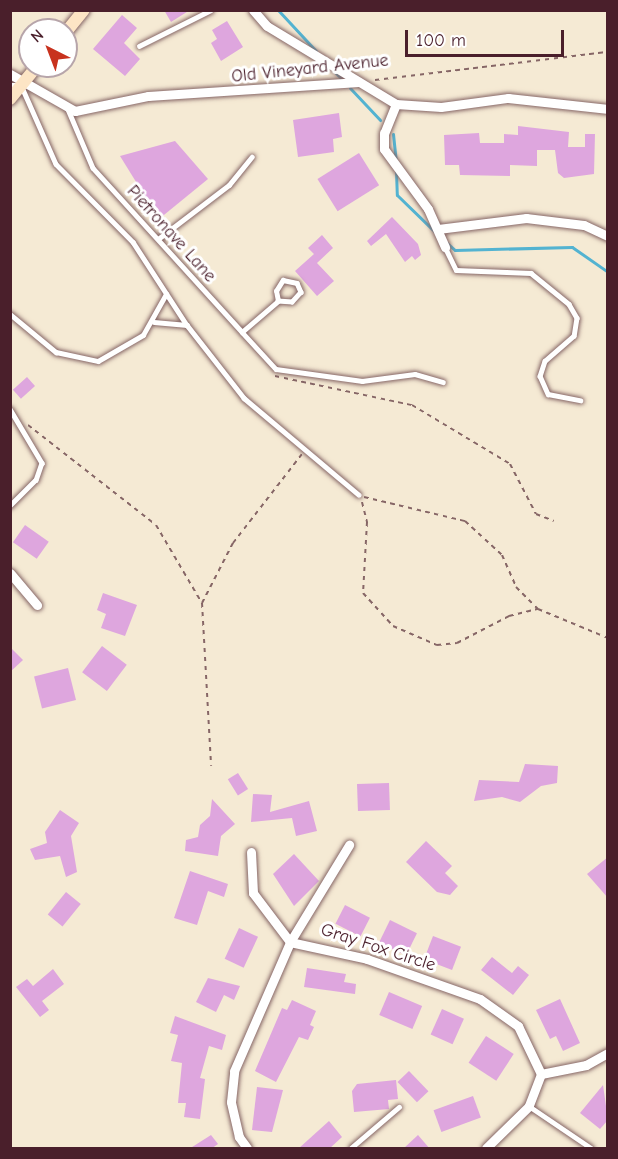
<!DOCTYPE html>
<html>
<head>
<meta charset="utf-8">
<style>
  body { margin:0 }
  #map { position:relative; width:618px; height:1159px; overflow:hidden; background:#f5ead4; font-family:"Comic Neue",sans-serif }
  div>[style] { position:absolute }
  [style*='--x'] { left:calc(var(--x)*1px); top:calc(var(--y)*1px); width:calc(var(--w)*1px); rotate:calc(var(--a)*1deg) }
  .stream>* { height:3px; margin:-1.5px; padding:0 1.5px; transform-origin:1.5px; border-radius:1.5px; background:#53b3d1 }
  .building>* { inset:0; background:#dea6de; transform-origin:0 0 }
  .path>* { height:2px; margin-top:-1px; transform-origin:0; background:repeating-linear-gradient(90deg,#866666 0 4.5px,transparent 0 9px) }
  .roads { filter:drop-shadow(0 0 2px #866666) drop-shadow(0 0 2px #866666) }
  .lane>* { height:4.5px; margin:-2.25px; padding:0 2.25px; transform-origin:2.25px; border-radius:2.25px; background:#fff }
  .street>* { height:9px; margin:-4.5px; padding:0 4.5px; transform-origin:4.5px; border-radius:4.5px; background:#fff }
  .secondary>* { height:12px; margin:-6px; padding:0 6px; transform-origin:6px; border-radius:6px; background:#fde5c5 }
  span { translate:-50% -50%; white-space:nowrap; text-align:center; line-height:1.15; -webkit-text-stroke:6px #fff; paint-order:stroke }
  .street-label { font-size:18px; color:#4a1f2b }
  .frame { position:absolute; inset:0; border:12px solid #4a1f2b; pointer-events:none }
  .north { position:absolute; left:18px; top:18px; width:60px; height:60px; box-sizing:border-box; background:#fff; border:2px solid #b7a5aa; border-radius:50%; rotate:318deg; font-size:16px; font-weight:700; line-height:24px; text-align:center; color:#4a1f2b }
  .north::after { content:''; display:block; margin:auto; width:21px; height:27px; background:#c8321e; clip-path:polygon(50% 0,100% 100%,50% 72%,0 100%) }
  .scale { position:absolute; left:405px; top:30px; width:159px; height:27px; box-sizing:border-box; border:3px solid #4a1f2b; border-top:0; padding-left:8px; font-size:18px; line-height:21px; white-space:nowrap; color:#4a1f2b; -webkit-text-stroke:4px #fff; paint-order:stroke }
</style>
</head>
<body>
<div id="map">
  <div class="stream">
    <i style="--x:278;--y:10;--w:56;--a:47.2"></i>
    <i style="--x:334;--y:71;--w:10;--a:45"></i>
    <i style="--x:350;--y:88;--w:44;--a:46.8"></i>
    <i style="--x:393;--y:134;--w:27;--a:84"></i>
    <i style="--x:396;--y:171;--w:24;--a:88"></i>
    <i style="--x:397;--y:195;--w:53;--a:44.2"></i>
    <i style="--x:446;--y:242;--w:12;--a:42"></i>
    <i style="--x:455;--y:250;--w:117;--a:-1.5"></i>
    <i style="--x:572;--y:247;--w:44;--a:34.8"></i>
  </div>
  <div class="building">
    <i style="clip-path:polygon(164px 10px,190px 10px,171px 22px)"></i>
    <i style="clip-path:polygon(122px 15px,137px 28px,124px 43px,140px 59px,125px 76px,93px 49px)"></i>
    <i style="clip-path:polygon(227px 21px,243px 47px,221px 61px,211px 43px,217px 39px,212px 30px)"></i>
    <i style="clip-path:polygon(339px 113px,342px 137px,333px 139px,334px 152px,298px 157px,293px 120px)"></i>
    <i style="clip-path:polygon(518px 126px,569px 132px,568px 147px,585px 147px,585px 134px,595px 134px,594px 174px,564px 178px,558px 173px,555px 150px,537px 150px,537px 166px,510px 165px,510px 176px,460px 175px,459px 165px,445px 165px,444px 135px,479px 133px,480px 143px,504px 143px,504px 134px,518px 135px)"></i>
    <i style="clip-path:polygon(175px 141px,208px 179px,159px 219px,120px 156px)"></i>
    <i style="left:359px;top:153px;width:38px;height:49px;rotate:58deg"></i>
    <i style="clip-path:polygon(392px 217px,418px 244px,421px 255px,415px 260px,412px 256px,405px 262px,386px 234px,371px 246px,367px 241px)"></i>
    <i style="clip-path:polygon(322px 235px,333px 248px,317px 263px,334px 281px,317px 296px,295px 271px,314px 254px,308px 248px)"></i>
    <i style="left:27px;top:377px;width:12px;height:19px;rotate:48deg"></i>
    <i style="left:25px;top:525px;width:29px;height:21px;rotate:35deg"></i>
    <i style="clip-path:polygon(103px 593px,137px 605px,125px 636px,101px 628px,106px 614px,97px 610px)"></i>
    <i style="left:102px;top:646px;width:31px;height:33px;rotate:37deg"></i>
    <i style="clip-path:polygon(10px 647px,23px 660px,10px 672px)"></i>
    <i style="left:68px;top:668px;width:33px;height:35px;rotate:76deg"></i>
    <i style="clip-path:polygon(525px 764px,558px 766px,557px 783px,541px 786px,520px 802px,502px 797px,474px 801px,479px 780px,519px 782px)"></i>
    <i style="left:238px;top:773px;width:19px;height:12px;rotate:58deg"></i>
    <i style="left:389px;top:783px;width:27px;height:32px;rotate:88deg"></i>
    <i style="clip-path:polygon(253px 794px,272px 795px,270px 812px,309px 801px,317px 831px,296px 836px,292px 818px,251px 822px)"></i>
    <i style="clip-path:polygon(212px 799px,235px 824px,221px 836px,218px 856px,185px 851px,186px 840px,198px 837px,200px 825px,210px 816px)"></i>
    <i style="clip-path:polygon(60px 810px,79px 823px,71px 836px,77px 872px,66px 877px,60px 856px,35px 860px,30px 849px,47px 843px,45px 832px)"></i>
    <i style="clip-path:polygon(426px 841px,452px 866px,445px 873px,458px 886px,450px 895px,437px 892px,406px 862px)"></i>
    <i style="clip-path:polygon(294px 854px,319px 881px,294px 906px,273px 874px)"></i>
    <i style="clip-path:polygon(608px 857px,608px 898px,587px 874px)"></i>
    <i style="clip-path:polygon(190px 871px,228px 884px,224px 897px,208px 891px,197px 925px,174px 918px)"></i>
    <i style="left:66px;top:892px;width:19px;height:29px;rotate:39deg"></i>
    <i style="left:345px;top:905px;width:28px;height:21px;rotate:27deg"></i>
    <i style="left:390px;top:920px;width:30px;height:25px;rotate:26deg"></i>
    <i style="left:239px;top:928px;width:21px;height:34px;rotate:25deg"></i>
    <i style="left:433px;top:936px;width:30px;height:25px;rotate:21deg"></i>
    <i style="clip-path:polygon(492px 957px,512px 973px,518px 966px,529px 975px,513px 995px,481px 970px)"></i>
    <i style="clip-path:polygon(307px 968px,346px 974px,344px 982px,356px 984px,355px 994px,304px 987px)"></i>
    <i style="clip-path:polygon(53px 969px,64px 984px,42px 1001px,49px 1010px,40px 1017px,16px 987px,27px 979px,33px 986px)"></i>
    <i style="clip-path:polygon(208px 978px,240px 986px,234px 1000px,224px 995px,216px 1012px,196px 1002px)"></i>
    <i style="left:389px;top:992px;width:36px;height:25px;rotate:23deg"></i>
    <i style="clip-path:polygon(560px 999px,580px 1043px,563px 1051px,556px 1036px,550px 1039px,536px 1010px)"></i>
    <i style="clip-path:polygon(292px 1000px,316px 1011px,310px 1025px,314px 1027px,308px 1040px,299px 1037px,276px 1082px,255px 1071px,282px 1008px,287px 1010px)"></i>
    <i style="left:442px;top:1009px;width:24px;height:28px;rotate:24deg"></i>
    <i style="clip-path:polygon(175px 1016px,226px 1035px,222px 1050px,209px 1046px,200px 1078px,205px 1079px,200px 1119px,184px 1117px,186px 1103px,178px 1103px,182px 1063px,171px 1061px,178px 1035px,170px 1033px)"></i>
    <i style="left:486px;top:1036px;width:33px;height:32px;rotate:33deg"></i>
    <i style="left:409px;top:1071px;width:28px;height:16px;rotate:46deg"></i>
    <i style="clip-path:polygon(396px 1080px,398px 1099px,388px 1100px,389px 1109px,354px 1112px,352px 1091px,357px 1084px)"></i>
    <i style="clip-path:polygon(603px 1085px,608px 1120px,600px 1129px,580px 1113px)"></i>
    <i style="clip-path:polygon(257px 1087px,283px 1090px,272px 1132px,252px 1130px)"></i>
    <i style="left:473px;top:1096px;width:23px;height:42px;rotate:70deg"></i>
    <i style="clip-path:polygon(329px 1121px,342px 1137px,329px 1149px,298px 1149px)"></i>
    <i style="clip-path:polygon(211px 1135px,218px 1144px,211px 1149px,189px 1149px)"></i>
    <i style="clip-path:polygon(418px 1135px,430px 1149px,403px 1149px)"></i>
  </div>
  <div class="path">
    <i style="--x:375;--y:80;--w:235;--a:-6.9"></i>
    <i style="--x:275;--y:376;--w:140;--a:12"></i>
    <i style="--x:412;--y:405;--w:114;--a:31"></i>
    <i style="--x:510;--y:464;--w:56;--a:62.5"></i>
    <i style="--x:536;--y:514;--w:19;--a:21"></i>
    <i style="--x:28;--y:425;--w:162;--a:38"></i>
    <i style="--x:156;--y:525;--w:91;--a:59.5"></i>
    <i style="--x:202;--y:603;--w:163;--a:86.8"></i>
    <i style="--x:364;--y:497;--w:104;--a:13.4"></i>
    <i style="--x:465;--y:521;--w:50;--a:42.6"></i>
    <i style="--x:502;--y:555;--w:35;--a:66"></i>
    <i style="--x:516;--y:587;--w:31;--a:45"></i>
    <i style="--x:362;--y:502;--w:21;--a:76"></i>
    <i style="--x:367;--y:522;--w:71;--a:93.2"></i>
    <i style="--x:363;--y:593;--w:45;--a:47.7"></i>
    <i style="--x:393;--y:626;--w:48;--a:23.4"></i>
    <i style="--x:437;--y:645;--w:20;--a:-6"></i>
    <i style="--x:457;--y:643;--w:59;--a:-27.4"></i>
    <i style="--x:509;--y:616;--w:30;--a:-14"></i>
    <i style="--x:538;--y:609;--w:76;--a:22.5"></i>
    <i style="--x:202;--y:603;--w:68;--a:-62.7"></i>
    <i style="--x:233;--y:543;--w:113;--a:-52.2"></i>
  </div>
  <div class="roads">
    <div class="lane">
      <i style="--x:139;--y:46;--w:80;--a:-26.6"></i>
      <i style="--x:10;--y:85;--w:11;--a:0"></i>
      <i style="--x:21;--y:85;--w:86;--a:66.1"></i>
      <i style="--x:56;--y:164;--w:110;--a:45.4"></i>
      <i style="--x:133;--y:242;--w:99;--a:57"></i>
      <i style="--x:187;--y:325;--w:93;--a:52"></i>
      <i style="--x:244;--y:398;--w:150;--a:40.1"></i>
      <i style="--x:67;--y:107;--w:66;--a:66.9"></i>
      <i style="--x:93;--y:168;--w:222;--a:47.7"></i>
      <i style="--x:242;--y:332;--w:48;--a:-40.7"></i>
      <i style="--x:278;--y:301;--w:10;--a:-101"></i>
      <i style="--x:276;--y:291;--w:13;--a:-58"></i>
      <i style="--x:283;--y:280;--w:14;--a:12"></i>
      <i style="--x:297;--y:283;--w:10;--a:66"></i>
      <i style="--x:301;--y:292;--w:13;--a:132"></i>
      <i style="--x:292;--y:302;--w:14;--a:-176"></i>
      <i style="--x:158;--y:239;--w:89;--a:-37.3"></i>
      <i style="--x:229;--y:185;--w:36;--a:-51"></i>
      <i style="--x:445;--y:247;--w:25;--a:64"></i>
      <i style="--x:456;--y:270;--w:75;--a:2.3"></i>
      <i style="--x:531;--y:273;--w:49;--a:39.2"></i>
      <i style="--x:569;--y:304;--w:16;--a:60"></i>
      <i style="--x:577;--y:318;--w:18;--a:99"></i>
      <i style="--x:574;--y:336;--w:38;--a:139"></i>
      <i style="--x:545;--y:361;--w:16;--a:108"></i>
      <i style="--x:540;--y:376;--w:20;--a:66"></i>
      <i style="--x:548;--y:394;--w:33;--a:11"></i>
      <i style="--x:10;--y:314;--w:60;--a:39.6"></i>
      <i style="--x:56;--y:352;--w:43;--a:12.1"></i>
      <i style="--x:98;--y:361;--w:52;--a:-30"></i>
      <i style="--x:143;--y:335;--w:47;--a:-60.7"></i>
      <i style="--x:154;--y:322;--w:33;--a:5"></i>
      <i style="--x:242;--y:332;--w:50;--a:47.4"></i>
      <i style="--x:276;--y:369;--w:87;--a:7.9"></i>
      <i style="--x:362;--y:381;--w:53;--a:-7.5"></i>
      <i style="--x:415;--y:374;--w:29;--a:16"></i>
      <i style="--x:10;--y:409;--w:63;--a:59.3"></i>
      <i style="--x:42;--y:463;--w:18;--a:109"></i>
      <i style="--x:36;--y:480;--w:37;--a:135"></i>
      <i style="--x:529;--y:1106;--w:75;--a:34.1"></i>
      <i style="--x:351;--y:1148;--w:63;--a:-40.5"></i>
    </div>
    <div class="street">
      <i style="--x:253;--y:10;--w:21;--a:49"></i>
      <i style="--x:267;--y:26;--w:151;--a:31.2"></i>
      <i style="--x:396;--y:104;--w:45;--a:3.8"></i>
      <i style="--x:441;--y:107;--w:68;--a:-7.7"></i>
      <i style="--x:508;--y:98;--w:101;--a:6.3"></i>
      <i style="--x:10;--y:74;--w:75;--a:29.6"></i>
      <i style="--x:75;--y:111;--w:75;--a:-11.6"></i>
      <i style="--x:148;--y:96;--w:211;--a:-3.8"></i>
      <i style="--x:396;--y:104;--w:31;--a:112"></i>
      <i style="--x:384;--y:133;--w:16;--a:90"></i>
      <i style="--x:384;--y:149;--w:74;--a:53.7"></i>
      <i style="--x:428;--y:209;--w:42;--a:65.9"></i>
      <i style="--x:438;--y:229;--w:89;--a:-7.1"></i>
      <i style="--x:526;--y:218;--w:58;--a:6.9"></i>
      <i style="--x:584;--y:225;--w:26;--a:25"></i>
      <i style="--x:10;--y:573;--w:42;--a:49.8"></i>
      <i style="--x:251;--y:852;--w:41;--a:87.2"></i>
      <i style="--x:253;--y:893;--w:61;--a:52.9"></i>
      <i style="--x:290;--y:942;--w:114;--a:-58.7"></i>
      <i style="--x:541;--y:1074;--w:46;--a:-11.3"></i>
      <i style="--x:586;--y:1065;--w:25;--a:-29"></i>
      <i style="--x:247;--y:1148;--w:14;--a:-126"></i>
      <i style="--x:239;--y:1137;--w:36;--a:-103"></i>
      <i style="--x:231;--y:1102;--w:31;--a:-84"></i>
      <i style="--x:234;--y:1071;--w:141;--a:-66.5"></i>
      <i style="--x:290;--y:942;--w:79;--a:12.4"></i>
      <i style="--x:367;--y:959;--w:120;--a:19.5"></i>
      <i style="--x:480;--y:999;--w:47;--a:35.4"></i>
      <i style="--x:518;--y:1026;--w:53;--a:64.4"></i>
      <i style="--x:541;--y:1074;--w:34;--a:111"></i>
      <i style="--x:529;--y:1106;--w:60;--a:135.7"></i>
    </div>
    <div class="secondary">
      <i style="--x:66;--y:32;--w:28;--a:-51"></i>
      <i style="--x:10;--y:99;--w:43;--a:-50.7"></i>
    </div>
  </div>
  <div class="street-label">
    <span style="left:310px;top:69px;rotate:-6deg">Old Vineyard Avenue</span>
    <span style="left:171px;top:234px;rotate:48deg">Pietronave Lane</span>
    <span style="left:378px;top:948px;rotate:18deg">Gray Fox Circle</span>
  </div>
  <div class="frame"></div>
  <div class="north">N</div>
  <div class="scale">100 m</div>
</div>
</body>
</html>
